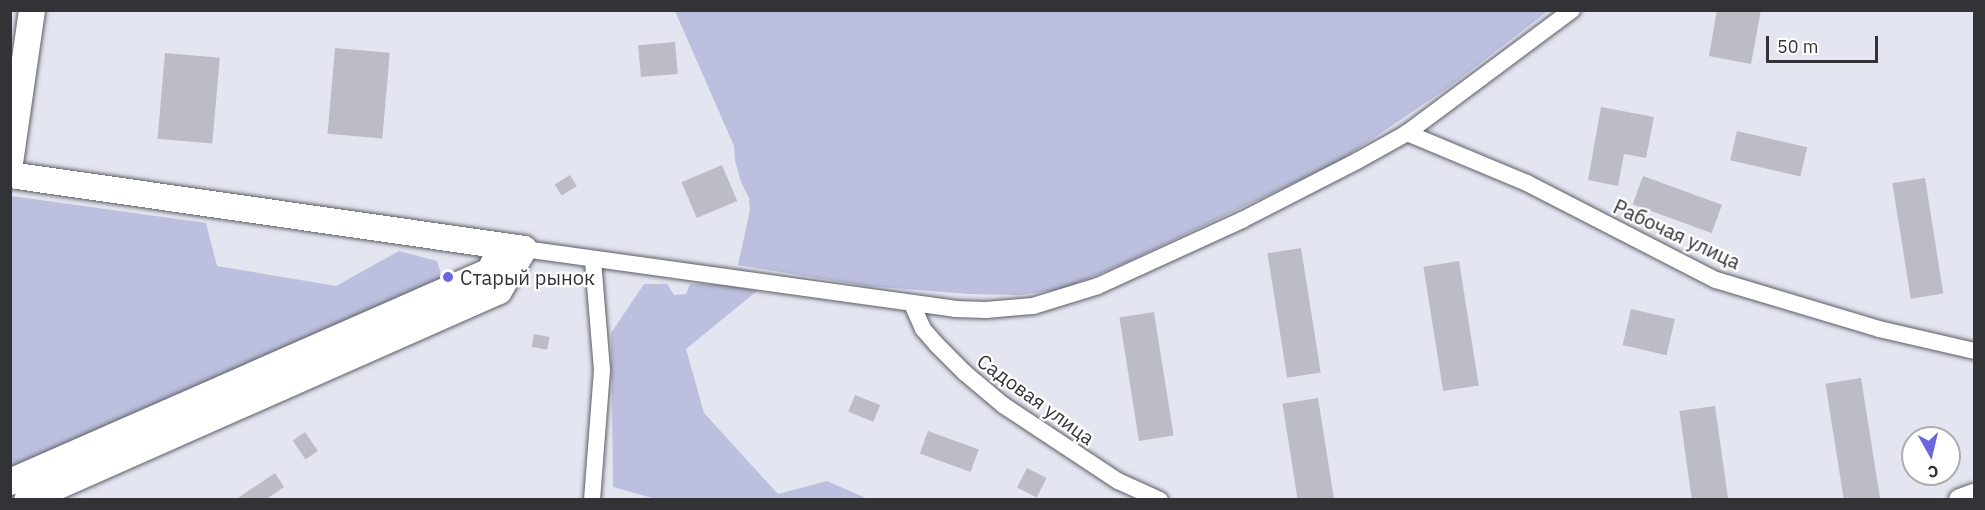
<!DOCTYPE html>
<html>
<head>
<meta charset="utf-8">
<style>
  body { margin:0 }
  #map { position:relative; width:1985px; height:510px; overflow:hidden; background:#e3e5f0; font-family:"IBM Plex Sans",sans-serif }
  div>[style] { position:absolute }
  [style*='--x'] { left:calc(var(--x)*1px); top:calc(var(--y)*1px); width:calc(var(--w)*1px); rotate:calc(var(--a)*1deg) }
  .green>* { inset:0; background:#bcbfdd }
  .building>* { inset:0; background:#bbbcc6; transform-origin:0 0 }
  .roads { filter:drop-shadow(0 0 2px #5c5d66) drop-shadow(0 0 2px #5c5d66) }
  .street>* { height:16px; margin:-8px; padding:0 8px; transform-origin:8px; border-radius:8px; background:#fff }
  .secondary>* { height:22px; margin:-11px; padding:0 11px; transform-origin:11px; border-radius:11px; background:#fff }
  .primary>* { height:26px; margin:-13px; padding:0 13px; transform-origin:13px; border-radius:13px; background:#fff }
  .dots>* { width:16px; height:16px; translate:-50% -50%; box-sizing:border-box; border:3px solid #fff; border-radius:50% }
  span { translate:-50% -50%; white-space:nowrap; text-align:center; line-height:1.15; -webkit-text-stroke:4.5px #fff; paint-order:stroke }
  .street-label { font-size:20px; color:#323337 }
  .poi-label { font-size:20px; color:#323337 }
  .left { translate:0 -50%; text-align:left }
  .frame { position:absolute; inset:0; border:12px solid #323337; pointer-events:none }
  .north { position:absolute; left:1901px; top:426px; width:60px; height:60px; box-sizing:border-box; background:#fff; border:2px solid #adadaf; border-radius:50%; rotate:172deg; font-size:16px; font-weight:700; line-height:24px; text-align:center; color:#323337 }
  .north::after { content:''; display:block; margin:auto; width:21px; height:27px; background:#6a66df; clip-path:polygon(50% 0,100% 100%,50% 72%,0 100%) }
  .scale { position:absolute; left:1766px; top:36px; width:112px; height:27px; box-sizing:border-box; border:3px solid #323337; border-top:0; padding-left:8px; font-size:18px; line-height:21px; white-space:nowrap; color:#323337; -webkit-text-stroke:4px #fff; paint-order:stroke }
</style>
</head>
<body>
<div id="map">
  <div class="green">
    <i style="clip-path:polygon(675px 11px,1548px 11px,1449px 87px,1338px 162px,1125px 263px,1063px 289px,1021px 295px,969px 294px,867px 286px,738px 265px,750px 210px,749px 198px,741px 182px,735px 161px,734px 146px)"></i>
    <i style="clip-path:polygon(11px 196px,206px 223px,217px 266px,336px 286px,399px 251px,437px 261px,442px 278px,11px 470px)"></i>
    <i style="clip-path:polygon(644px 284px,667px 284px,674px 295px,686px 294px,690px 284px,727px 285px,757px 291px,686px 349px,704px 413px,778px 494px,827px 481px,868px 499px,656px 499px,613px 487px,611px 333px)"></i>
  </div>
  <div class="building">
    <i style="clip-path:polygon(1717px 10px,1761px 10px,1751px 64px,1709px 56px)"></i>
    <i style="left:675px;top:42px;width:32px;height:37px;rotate:85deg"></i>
    <i style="left:335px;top:48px;width:55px;height:86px;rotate:5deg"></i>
    <i style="left:165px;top:53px;width:55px;height:86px;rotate:5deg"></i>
    <i style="clip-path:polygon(1601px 107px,1654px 117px,1646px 158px,1624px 154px,1618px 186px,1588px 180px)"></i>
    <i style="left:1737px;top:131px;width:72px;height:30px;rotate:13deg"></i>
    <i style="left:722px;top:165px;width:39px;height:44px;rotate:67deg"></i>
    <i style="left:570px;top:175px;width:13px;height:18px;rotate:58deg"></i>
    <i style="left:1643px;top:176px;width:84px;height:30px;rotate:20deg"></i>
    <i style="left:1925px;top:178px;width:117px;height:33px;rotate:81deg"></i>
    <i style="left:1301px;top:248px;width:126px;height:34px;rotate:81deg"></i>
    <i style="left:1459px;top:261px;width:126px;height:36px;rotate:81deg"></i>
    <i style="left:1631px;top:309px;width:45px;height:37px;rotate:13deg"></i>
    <i style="left:1154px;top:312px;width:125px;height:35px;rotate:81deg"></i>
    <i style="left:534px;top:334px;width:16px;height:13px;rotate:11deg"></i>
    <i style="left:1861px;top:378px;width:123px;height:36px;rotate:81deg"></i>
    <i style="left:855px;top:395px;width:27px;height:18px;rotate:22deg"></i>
    <i style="left:1318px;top:398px;width:103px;height:36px;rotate:81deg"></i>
    <i style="left:1715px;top:406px;width:95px;height:36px;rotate:82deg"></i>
    <i style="left:928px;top:431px;width:54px;height:24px;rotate:20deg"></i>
    <i style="left:305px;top:432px;width:23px;height:15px;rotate:56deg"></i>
    <i style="left:1027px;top:468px;width:22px;height:22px;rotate:27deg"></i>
    <i style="clip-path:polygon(275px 473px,284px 487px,265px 500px,235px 500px)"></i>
  </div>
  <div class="roads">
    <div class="street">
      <i style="--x:1407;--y:133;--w:130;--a:22.6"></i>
      <i style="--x:1527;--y:183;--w:212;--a:27.2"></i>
      <i style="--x:1716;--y:280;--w:170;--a:16.7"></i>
      <i style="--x:1879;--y:329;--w:98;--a:13"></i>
      <i style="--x:524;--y:249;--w:435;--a:7.9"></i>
      <i style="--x:955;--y:309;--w:31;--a:2"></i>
      <i style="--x:986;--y:310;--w:47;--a:-4.9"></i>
      <i style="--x:1033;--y:306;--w:68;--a:-17.1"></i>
      <i style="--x:1098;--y:286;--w:158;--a:-24.6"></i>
      <i style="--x:1242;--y:220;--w:129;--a:-27.2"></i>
      <i style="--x:1357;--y:161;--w:57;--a:-29.2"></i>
      <i style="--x:1407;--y:133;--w:206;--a:-36.7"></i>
      <i style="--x:912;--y:304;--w:27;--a:66"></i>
      <i style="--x:923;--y:329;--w:21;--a:49"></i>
      <i style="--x:937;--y:345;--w:40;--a:45"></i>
      <i style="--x:965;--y:373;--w:50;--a:40.1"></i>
      <i style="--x:1003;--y:405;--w:138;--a:33.5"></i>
      <i style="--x:1118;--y:481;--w:46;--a:24.3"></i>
      <i style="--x:592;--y:500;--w:130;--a:-85.6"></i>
      <i style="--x:602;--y:370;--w:110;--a:-94.7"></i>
    </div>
    <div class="secondary">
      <i style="--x:1960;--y:500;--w:15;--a:-20"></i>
    </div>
    <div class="primary">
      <i style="--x:10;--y:163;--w:155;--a:-81.8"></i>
      <i style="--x:10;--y:175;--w:519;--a:8.19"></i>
      <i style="--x:524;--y:249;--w:49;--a:120.8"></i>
      <i style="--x:499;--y:291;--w:516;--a:156.12"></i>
      <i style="--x:10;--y:482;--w:524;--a:-23.73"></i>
      <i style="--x:490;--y:271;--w:27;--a:-66"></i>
    </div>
  </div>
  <div class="dots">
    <i style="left:448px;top:277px;background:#6a66df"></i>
  </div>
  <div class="street-label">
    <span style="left:1677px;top:234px;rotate:25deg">Рабочая улица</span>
    <span style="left:1036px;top:399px;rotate:36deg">Садовая улица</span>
  </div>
  <div class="poi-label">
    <span class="left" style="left:460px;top:277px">Старый рынок</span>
  </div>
  <div class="frame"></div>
  <div class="north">С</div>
  <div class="scale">50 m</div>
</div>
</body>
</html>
